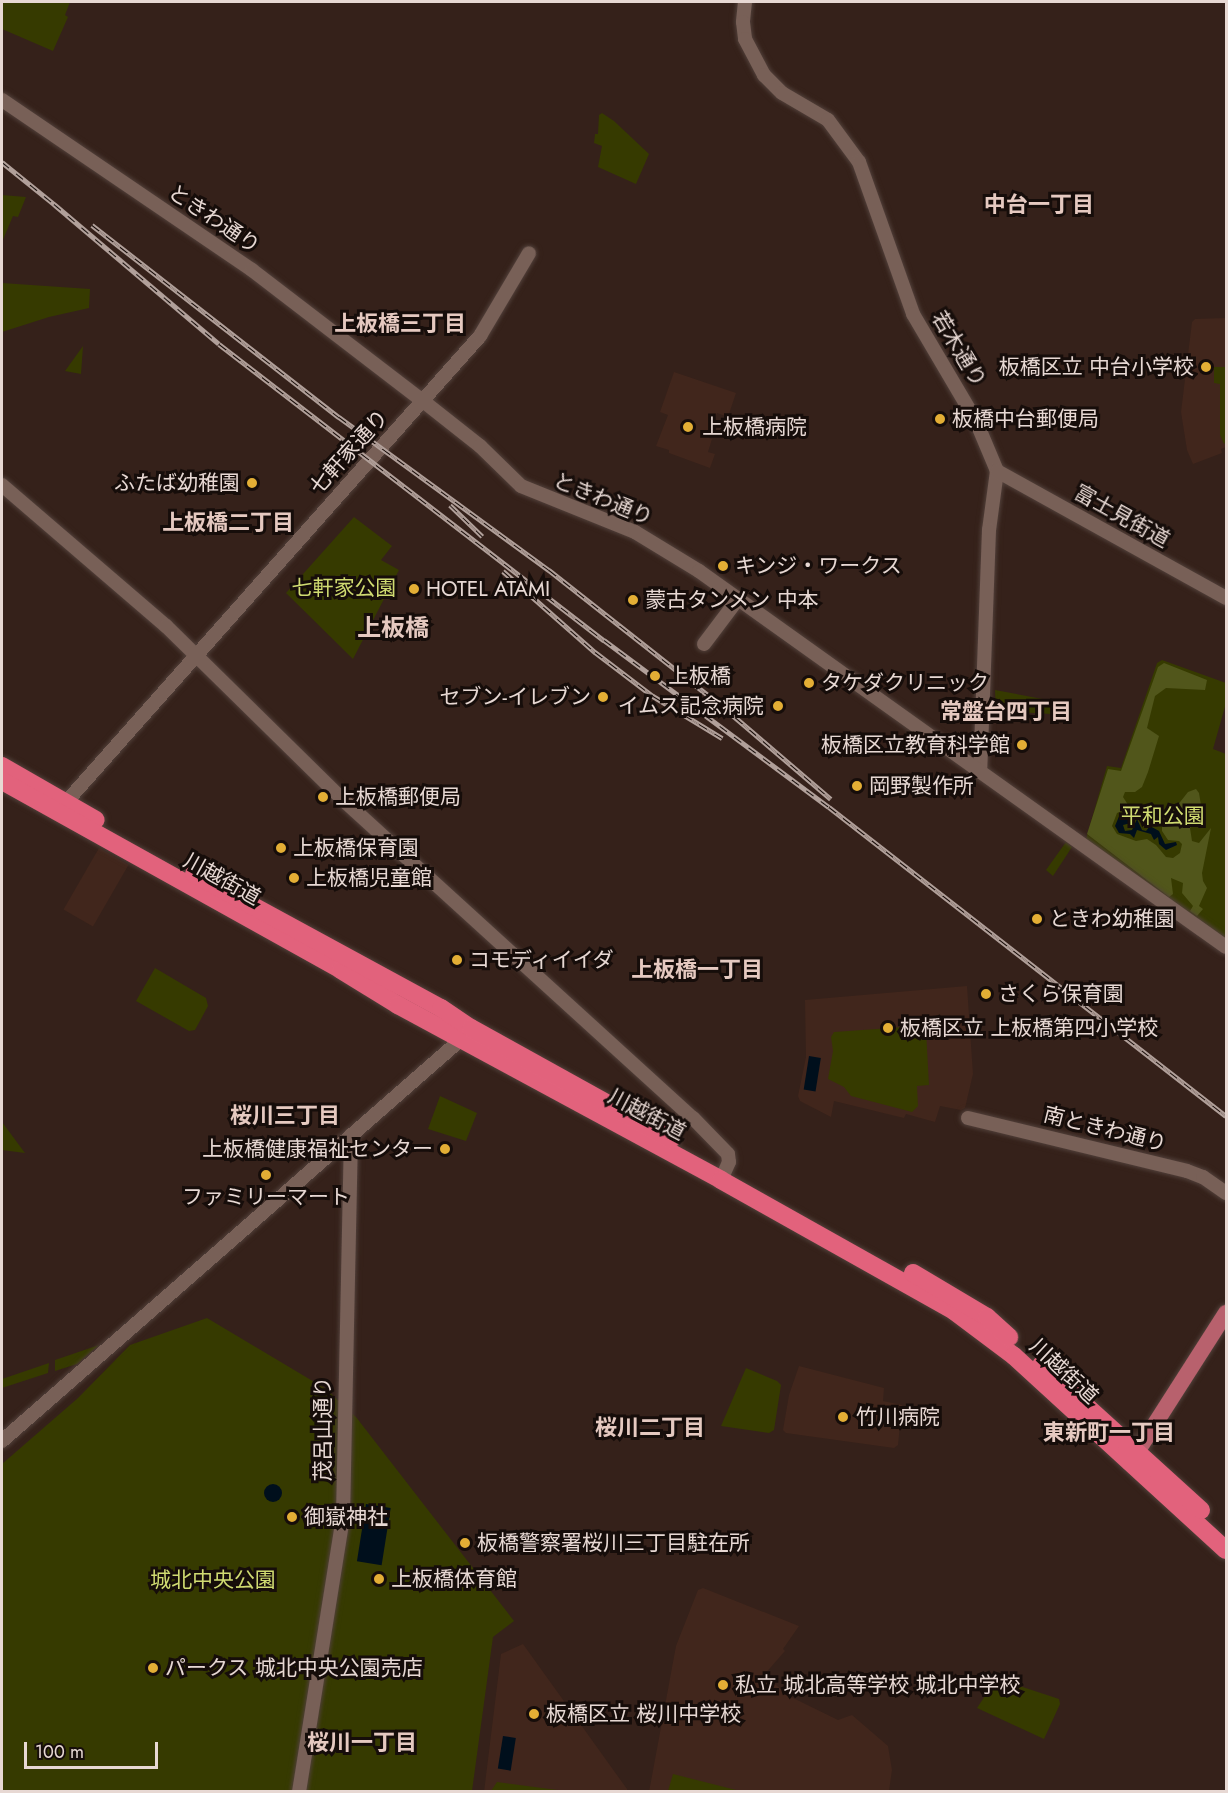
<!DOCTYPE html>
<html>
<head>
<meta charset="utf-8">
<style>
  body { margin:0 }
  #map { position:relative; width:1228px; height:1793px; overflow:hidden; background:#35211a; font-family:Jost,"Noto Sans JP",sans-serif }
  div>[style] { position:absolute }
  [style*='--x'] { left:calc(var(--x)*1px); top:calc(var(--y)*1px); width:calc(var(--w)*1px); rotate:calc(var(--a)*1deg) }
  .built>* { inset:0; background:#41261c; transform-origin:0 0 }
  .green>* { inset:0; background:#363a00 }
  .forest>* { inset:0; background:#51561b }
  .water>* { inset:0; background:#000f1c; transform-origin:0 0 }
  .round { border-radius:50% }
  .roads { filter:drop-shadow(0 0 2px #51403a) drop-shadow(0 0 2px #51403a) }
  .minor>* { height:14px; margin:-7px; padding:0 7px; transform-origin:7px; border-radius:7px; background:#786057 }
  .major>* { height:16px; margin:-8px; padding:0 8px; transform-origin:8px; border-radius:8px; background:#b8616d }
  .highway>* { height:18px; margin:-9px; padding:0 9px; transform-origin:9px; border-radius:9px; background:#e2627c }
  .rail>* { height:5px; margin-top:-2.5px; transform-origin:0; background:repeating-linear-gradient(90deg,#160d0a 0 9px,#b1a09a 0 18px); box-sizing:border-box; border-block:2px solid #b1a09a }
  .dots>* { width:16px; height:16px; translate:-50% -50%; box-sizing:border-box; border:3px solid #160d0a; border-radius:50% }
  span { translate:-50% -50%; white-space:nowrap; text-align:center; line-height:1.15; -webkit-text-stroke:6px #160d0a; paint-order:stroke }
  .street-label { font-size:21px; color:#e7d8d3 }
  .poi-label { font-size:21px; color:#e7d8d3 }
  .right { translate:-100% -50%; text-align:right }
  .left { translate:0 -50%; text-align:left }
  .park-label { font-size:21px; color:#d0db71 }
  .neighbourhood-label { font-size:22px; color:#e5c9c0; font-weight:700 }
  .quarter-label { font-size:24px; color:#e5c9c0; font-weight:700 }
  .frame { position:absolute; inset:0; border:3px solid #e7d8d3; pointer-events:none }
  .scale { position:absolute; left:24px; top:1742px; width:134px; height:27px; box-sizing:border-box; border:3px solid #e7d8d3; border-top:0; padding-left:8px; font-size:18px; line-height:21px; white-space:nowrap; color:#e7d8d3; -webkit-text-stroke:4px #160d0a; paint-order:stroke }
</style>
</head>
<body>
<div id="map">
  <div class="built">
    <i style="clip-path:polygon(1226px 318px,1226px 447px,1221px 449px,1222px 453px,1193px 464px,1187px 450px,1181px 412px,1192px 322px,1195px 319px)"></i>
    <i style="clip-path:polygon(674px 372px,736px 393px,728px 417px,717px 413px,709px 438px,712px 439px,708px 452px,715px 454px,710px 468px,669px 453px,669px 450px,656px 446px,668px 415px,660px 412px)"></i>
    <i style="left:99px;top:848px;width:34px;height:71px;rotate:30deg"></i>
    <i style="clip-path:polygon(967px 986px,973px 1074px,965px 1108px,961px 1110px,940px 1106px,935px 1122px,906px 1114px,904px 1118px,834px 1101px,831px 1117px,800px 1101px,798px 1096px,806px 1057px,805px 1000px)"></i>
    <i style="clip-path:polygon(799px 1366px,884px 1388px,883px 1401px,902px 1405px,898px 1445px,894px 1448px,786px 1433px,783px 1430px,789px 1395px)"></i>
    <i style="clip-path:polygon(703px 1588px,799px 1626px,783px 1649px,785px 1651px,764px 1675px,789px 1696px,838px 1720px,852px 1715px,888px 1746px,892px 1770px,889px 1791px,649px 1792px,676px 1646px,698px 1590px)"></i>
    <i style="clip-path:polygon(523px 1644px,627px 1789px,627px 1791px,484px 1792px,501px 1654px)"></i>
  </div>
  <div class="green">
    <i style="clip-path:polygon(2px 2px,70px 2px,65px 15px,68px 17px,53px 51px,2px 29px)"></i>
    <i style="clip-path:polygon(602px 113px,614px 121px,649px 154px,636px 184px,598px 167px,602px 146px,594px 143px,595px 134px,598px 134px,599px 115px)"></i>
    <i style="clip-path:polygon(2px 195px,26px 197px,18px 217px,13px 216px,2px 242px)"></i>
    <i style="clip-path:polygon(2px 283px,90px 289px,89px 308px,49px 317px,2px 332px)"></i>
    <i style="clip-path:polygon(83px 346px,81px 374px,65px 371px)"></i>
    <i style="clip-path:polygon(1214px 367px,1226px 367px,1226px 442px,1224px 444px,1220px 435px,1220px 384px,1214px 383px)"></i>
    <i style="clip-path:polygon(354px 517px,392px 546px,381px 560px,399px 570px,353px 659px,286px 593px)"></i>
    <i style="clip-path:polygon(1162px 660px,1226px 683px,1226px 703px,1213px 749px,1226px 754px,1226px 939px,1086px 839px,1107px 766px,1121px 768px,1157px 663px)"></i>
    <i style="clip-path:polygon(995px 690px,1053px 701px,1051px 714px,996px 711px)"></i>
    <i style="clip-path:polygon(1066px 842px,1072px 847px,1053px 876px,1046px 870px)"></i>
    <i style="clip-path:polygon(155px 968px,206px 998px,208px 1006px,195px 1030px,189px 1031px,136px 1001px)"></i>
    <i style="clip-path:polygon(919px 1026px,926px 1030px,929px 1085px,917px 1086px,918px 1106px,912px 1112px,851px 1096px,844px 1087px,828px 1079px,833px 1051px,831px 1037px,834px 1032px)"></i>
    <i style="clip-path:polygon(440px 1096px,477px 1113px,466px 1141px,428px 1129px)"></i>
    <i style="clip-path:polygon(2px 1122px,25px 1153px,2px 1150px)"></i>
    <i style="clip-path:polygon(207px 1318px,326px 1389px,356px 1417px,514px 1621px,493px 1637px,472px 1791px,2px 1791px,2px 1464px,78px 1398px,130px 1345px)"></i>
    <i style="clip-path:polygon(99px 1345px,77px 1364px,55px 1371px,55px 1360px)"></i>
    <i style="clip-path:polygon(49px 1363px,48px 1373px,2px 1388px,2px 1379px)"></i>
    <i style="clip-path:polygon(746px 1368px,777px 1381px,781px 1385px,774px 1430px,769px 1433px,721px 1426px)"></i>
    <i style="clip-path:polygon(999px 1679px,1059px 1699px,1060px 1704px,1044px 1739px,977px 1708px,995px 1681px)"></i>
    <i style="clip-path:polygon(673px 1774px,740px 1791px,668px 1791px)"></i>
    <i style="clip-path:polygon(497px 1782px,565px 1791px,491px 1791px)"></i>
  </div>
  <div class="forest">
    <i style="clip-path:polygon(1164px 663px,1207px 680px,1205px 690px,1166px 688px,1155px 696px,1147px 728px,1159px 736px,1148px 772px,1142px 787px,1135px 792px,1125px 792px,1123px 797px,1130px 808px,1117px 813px,1112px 826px,1117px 834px,1136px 841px,1147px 839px,1156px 845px,1166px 857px,1173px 858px,1180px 853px,1182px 844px,1179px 841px,1168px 840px,1162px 831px,1162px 825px,1188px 792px,1196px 789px,1199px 793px,1202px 811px,1190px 828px,1192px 841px,1199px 843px,1211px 828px,1202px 873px,1203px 881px,1207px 888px,1199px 906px,1203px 909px,1197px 916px,1190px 911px,1193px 906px,1182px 893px,1183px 883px,1171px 878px,1173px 894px,1169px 897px,1087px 834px,1108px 769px,1121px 771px,1158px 667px)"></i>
  </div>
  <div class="water">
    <i style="clip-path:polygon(1120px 814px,1133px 816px,1131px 823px,1123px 825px,1125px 831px,1132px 830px,1137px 819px,1142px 830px,1146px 831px,1150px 826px,1159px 831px,1165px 844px,1176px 842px,1177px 845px,1166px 850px,1159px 844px,1158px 837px,1154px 840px,1151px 834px,1137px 830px,1134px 838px,1130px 834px,1119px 833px,1115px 826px)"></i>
    <i style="left:809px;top:1056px;width:12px;height:34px;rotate:9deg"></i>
    <i class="round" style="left:264px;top:1484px;width:18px;height:18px"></i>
    <i style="left:366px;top:1504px;width:25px;height:58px;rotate:9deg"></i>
    <i style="left:503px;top:1736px;width:13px;height:33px;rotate:9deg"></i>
  </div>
  <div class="roads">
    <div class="minor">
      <i style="--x:745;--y:2;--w:20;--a:96"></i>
      <i style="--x:743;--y:22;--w:17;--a:83"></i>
      <i style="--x:745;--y:39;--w:41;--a:62.2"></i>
      <i style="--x:764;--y:75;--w:25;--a:45"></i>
      <i style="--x:782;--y:93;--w:53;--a:30.4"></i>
      <i style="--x:828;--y:120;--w:52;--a:53.6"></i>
      <i style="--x:859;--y:162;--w:161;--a:70.4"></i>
      <i style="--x:913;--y:314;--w:124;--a:59.5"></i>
      <i style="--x:976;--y:421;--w:54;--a:67.2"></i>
      <i style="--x:997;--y:471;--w:60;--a:97.7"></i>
      <i style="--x:989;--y:530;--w:241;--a:92.1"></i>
      <i style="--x:2;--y:100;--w:302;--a:34.2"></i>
      <i style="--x:252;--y:270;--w:215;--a:37.5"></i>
      <i style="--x:423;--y:401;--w:73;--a:38.3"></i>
      <i style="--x:480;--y:446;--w:57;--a:44.3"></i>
      <i style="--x:521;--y:486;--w:123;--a:22"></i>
      <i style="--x:635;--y:532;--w:75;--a:31.4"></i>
      <i style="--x:699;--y:571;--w:647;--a:35.51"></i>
      <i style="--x:997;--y:471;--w:262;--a:29"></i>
      <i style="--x:2;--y:485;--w:216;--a:40.7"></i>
      <i style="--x:166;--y:626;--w:245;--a:44.5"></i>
      <i style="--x:341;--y:798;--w:476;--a:42.3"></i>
      <i style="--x:693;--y:1118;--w:50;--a:45.8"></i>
      <i style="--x:728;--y:1154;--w:8;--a:83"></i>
      <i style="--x:729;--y:1162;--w:20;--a:114"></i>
      <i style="--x:704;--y:644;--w:56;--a:-52.9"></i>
      <i style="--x:60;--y:809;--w:633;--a:-48.4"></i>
      <i style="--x:480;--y:336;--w:96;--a:-59.4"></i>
      <i style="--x:968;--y:1118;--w:225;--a:13.6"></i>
      <i style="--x:1187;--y:1171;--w:17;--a:21"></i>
      <i style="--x:1203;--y:1177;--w:28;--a:35"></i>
      <i style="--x:2;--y:1441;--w:618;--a:-41.19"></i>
      <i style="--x:299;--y:1792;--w:278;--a:-80.9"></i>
      <i style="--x:343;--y:1517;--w:382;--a:-88.8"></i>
    </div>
    <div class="major">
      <i style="--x:1130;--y:1463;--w:178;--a:-57.4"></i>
    </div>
    <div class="highway">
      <i style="--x:2;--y:766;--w:108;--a:29.9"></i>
      <i style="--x:2;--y:781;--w:388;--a:29.1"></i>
      <i style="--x:341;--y:970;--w:67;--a:31.6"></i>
      <i style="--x:398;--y:1005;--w:367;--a:28.4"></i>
      <i style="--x:721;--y:1180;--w:267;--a:29.3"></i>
      <i style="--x:954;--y:1311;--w:75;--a:36.9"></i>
      <i style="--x:1014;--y:1356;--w:287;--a:42.5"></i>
      <i style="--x:194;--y:874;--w:281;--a:28.5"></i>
      <i style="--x:441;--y:1008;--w:36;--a:34"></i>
      <i style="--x:471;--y:1028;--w:229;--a:29"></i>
      <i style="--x:913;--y:1273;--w:86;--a:30.7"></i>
      <i style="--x:987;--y:1317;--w:30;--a:42"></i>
      <i style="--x:1041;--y:1365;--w:216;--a:42.2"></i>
    </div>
  </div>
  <div class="rail">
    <i style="--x:2;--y:162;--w:67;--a:38.9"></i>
    <i style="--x:54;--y:204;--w:216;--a:40.3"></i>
    <i style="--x:219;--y:344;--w:486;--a:37.6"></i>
    <i style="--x:604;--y:640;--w:280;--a:36.6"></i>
    <i style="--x:829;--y:807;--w:503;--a:37.89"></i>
    <i style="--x:92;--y:225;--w:313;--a:37.9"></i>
    <i style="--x:339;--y:417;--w:260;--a:36.1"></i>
    <i style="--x:549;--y:570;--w:220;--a:38.2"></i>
    <i style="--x:722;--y:706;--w:143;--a:40.5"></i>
    <i style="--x:450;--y:505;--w:45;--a:44.1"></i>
    <i style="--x:503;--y:571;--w:123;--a:41.4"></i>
    <i style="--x:595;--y:652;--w:73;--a:37.2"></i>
    <i style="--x:653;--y:696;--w:81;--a:31.3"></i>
  </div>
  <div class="dots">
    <i style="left:1206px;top:367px;background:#e3ae35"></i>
    <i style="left:940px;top:419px;background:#e3ae35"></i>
    <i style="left:688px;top:427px;background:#e3ae35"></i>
    <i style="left:252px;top:483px;background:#e3ae35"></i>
    <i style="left:723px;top:566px;background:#e3ae35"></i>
    <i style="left:414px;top:589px;background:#e3ae35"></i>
    <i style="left:633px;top:600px;background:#e3ae35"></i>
    <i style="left:655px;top:676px;background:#e3ae35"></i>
    <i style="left:809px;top:683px;background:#e3ae35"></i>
    <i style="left:603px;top:697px;background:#e3ae35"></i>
    <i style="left:778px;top:706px;background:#e3ae35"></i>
    <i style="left:1022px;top:745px;background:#e3ae35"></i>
    <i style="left:857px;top:786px;background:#e3ae35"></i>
    <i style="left:323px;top:797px;background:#e3ae35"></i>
    <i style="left:281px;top:848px;background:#e3ae35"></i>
    <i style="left:294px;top:878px;background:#e3ae35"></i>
    <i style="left:1037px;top:919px;background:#e3ae35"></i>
    <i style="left:457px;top:960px;background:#e3ae35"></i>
    <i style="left:986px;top:994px;background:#e3ae35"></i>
    <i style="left:888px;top:1028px;background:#e3ae35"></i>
    <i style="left:445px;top:1149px;background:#e3ae35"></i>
    <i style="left:266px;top:1175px;background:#e3ae35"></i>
    <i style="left:843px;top:1417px;background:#e3ae35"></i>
    <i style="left:292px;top:1517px;background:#e3ae35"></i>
    <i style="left:465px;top:1543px;background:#e3ae35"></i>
    <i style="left:379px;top:1579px;background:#e3ae35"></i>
    <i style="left:153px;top:1668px;background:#e3ae35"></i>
    <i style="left:723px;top:1685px;background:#e3ae35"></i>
    <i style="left:534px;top:1714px;background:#e3ae35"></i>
  </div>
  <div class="street-label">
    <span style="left:214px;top:219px;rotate:34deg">ときわ通り</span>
    <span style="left:959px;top:349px;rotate:59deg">若木通り</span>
    <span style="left:349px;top:452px;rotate:-48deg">七軒家通り</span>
    <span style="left:603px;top:499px;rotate:22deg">ときわ通り</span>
    <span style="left:1122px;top:516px;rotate:29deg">富士見街道</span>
    <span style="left:222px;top:879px;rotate:29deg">川越街道</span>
    <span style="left:647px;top:1114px;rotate:28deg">川越街道</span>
    <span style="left:1105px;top:1129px;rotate:14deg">南ときわ通り</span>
    <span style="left:1064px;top:1371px;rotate:43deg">川越街道</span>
    <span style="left:323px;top:1429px;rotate:-90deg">茂呂山通り</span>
  </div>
  <div class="poi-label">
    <span class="right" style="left:1194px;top:367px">板橋区立 中台小学校</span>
    <span class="left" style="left:952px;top:419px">板橋中台郵便局</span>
    <span class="left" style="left:702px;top:427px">上板橋病院</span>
    <span class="right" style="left:240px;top:483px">ふたば幼稚園</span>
    <span class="left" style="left:735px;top:566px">キンジ・ワークス</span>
    <span class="left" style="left:426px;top:589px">HOTEL ATAMI</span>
    <span class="left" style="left:645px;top:600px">蒙古タンメン 中本</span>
    <span class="left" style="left:668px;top:676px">上板橋</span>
    <span class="left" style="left:821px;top:683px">タケダクリニック</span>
    <span class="right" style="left:591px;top:697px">セブン-イレブン</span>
    <span class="right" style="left:764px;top:706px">イムス記念病院</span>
    <span class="right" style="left:1010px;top:745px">板橋区立教育科学館</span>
    <span class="left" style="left:869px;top:786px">岡野製作所</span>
    <span class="left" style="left:335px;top:797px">上板橋郵便局</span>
    <span class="left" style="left:293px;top:848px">上板橋保育園</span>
    <span class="left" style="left:306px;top:878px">上板橋児童館</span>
    <span class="left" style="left:1049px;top:919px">ときわ幼稚園</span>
    <span class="left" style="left:469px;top:960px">コモディイイダ</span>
    <span class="left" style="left:998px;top:994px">さくら保育園</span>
    <span class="left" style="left:900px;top:1028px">板橋区立 上板橋第四小学校</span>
    <span class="right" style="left:433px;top:1149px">上板橋健康福祉センター</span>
    <span style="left:266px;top:1197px">ファミリーマート</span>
    <span class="left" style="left:856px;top:1417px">竹川病院</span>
    <span class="left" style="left:304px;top:1517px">御嶽神社</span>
    <span class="left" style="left:477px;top:1543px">板橋警察署桜川三丁目駐在所</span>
    <span class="left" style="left:391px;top:1579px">上板橋体育館</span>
    <span class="left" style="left:165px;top:1668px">パークス 城北中央公園売店</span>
    <span class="left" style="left:735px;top:1685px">私立 城北高等学校 城北中学校</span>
    <span class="left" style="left:546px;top:1714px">板橋区立 桜川中学校</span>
  </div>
  <div class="park-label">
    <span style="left:344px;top:588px">七軒家公園</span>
    <span style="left:1163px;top:816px">平和公園</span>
    <span style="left:213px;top:1580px">城北中央公園</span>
  </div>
  <div class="neighbourhood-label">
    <span style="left:1039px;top:205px">中台一丁目</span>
    <span style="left:400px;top:324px">上板橋三丁目</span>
    <span style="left:228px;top:523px">上板橋二丁目</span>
    <span style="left:1006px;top:712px">常盤台四丁目</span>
    <span style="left:697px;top:970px">上板橋一丁目</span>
    <span style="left:285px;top:1116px">桜川三丁目</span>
    <span style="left:650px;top:1428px">桜川二丁目</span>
    <span style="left:1109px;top:1433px">東新町一丁目</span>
    <span style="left:362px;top:1743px">桜川一丁目</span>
  </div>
  <div class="quarter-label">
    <span style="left:393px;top:628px">上板橋</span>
  </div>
  <div class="frame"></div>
  <div class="scale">100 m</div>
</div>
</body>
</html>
